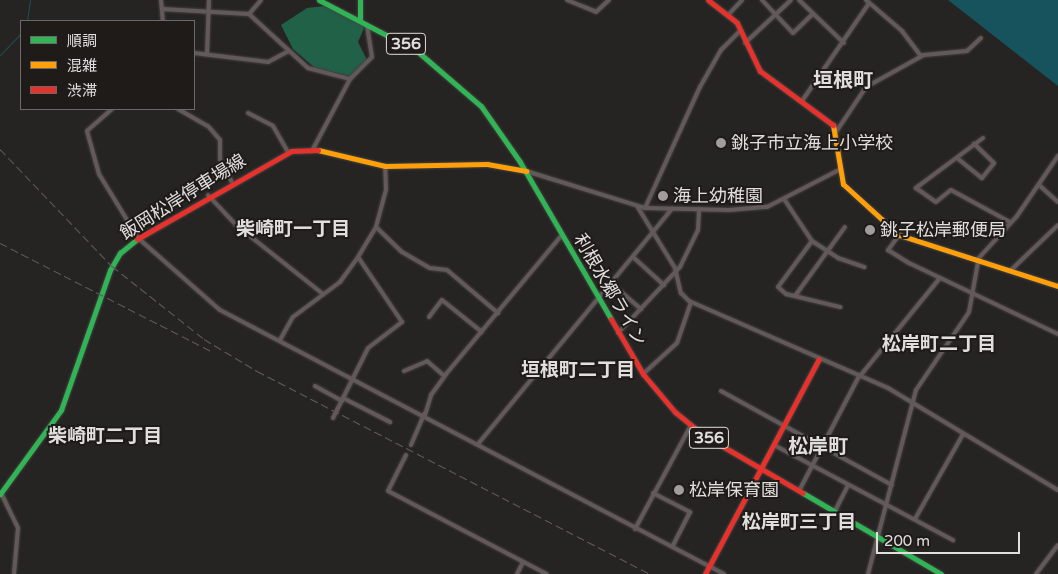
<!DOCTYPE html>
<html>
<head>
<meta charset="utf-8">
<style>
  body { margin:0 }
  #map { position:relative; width:1058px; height:574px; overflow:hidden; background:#262422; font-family:"Varela Round","Noto Sans JP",sans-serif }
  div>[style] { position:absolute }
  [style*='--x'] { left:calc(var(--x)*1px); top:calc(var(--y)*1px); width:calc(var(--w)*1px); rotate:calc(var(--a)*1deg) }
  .forest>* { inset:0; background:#216147 }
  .water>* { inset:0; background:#17535d }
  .stream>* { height:1px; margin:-0.5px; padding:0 0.5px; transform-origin:0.5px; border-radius:0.5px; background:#17535d }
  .roads { filter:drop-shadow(0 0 1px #434241) drop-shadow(0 0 1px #434241) }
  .street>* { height:4px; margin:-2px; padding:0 2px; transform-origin:2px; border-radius:2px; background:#64595a }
  .fast>* { height:5px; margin:-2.5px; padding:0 2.5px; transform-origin:2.5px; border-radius:2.5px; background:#30b455 }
  .slow>* { height:5px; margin:-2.5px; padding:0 2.5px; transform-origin:2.5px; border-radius:2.5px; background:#ff9f0a }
  .jam>* { height:5px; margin:-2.5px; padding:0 2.5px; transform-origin:2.5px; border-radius:2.5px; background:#e5322d }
  .rail>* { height:1px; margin-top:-0.5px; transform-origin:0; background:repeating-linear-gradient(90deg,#5f5a59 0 8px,transparent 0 12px) }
  .dots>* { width:14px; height:14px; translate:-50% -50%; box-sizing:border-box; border:2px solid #1e1b18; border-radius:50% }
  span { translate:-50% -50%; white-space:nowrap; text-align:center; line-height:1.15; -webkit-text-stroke:4px #1e1b18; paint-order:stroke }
  .shield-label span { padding:1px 4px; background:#1e1b18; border:1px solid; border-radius:4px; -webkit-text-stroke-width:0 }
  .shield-label { font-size:16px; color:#e1dfdd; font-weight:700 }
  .poi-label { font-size:18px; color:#e1dfdd }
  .left { translate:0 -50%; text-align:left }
  .street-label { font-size:18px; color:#e1dfdd }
  .neighbourhood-label { font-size:19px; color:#e1dfdd; font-weight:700 }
  .quarter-label { font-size:20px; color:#e1dfdd; font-weight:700 }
  .legend { position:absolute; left:20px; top:20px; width:175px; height:90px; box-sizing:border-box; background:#1e1b18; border:1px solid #6c6967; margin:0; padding:6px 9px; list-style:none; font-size:15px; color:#e1dfdd }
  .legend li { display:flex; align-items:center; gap:10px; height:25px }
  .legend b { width:25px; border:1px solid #6c6967 }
  .scale { position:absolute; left:876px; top:532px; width:144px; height:22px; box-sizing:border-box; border:2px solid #e1dfdd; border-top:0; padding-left:6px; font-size:15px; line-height:18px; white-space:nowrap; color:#e1dfdd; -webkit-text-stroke:4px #1e1b18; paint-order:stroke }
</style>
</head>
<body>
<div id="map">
  <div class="forest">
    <i style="clip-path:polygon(324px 6px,365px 26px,358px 42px,367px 60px,350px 76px,315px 68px,293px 49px,281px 25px,307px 8px)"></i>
  </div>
  <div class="water">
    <i style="clip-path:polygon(948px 0,1058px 0,1058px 86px)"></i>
  </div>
  <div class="stream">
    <i style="--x:27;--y:21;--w:21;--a:-82"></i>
    <i style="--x:0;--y:55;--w:30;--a:-46"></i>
  </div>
  <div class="roads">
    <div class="street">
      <i style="--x:161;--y:0;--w:21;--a:85"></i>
      <i style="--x:567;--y:0;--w:31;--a:22"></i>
      <i style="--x:596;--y:12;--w:18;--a:-43"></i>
      <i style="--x:762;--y:0;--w:45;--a:46.8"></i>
      <i style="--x:793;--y:33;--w:28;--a:-44"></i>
      <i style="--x:799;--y:0;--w:62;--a:43.7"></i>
      <i style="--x:866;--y:0;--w:48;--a:40.7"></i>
      <i style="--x:902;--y:31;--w:31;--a:53"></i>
      <i style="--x:162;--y:9;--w:87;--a:3.3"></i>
      <i style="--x:249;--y:14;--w:80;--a:42.5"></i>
      <i style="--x:308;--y:68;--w:43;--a:14.7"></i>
      <i style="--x:249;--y:14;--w:18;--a:-49"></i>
      <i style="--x:729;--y:14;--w:19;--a:-47"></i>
      <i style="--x:745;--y:43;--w:63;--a:-43.1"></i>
      <i style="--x:194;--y:53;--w:75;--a:6.9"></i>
      <i style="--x:268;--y:62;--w:24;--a:-28"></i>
      <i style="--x:207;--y:54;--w:54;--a:-87.9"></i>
      <i style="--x:802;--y:101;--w:119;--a:-55.6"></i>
      <i style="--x:112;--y:109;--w:33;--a:139"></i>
      <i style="--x:87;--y:131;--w:45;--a:74.4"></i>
      <i style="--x:99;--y:174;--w:75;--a:58.6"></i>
      <i style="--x:138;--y:238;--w:109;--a:41.3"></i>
      <i style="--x:220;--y:310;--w:569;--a:27.65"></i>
      <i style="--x:178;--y:109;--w:34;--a:30"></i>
      <i style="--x:208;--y:126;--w:18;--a:49"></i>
      <i style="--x:220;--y:140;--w:19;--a:90"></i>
      <i style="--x:220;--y:159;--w:25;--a:63"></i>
      <i style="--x:248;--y:113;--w:28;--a:27"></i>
      <i style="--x:273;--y:126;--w:30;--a:60"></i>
      <i style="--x:836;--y:132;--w:54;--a:-56.3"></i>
      <i style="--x:866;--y:87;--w:66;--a:-28.9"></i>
      <i style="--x:924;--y:55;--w:43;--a:-5.3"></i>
      <i style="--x:967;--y:51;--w:19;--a:-43"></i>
      <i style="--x:983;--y:138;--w:84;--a:143.3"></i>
      <i style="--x:916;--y:188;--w:24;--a:35"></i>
      <i style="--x:936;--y:202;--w:19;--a:-39"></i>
      <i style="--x:951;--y:190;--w:67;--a:28.5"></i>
      <i style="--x:313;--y:149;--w:79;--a:-62.1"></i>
      <i style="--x:350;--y:79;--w:31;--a:-45"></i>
      <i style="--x:372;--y:57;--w:31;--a:-99"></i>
      <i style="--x:957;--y:158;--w:32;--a:39"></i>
      <i style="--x:982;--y:178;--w:19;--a:-51"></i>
      <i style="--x:994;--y:163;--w:28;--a:-136"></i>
      <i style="--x:526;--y:171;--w:125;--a:17.3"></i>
      <i style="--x:645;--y:208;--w:84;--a:1.4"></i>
      <i style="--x:729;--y:210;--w:38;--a:-5"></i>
      <i style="--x:767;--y:207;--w:83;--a:-27.2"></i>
      <i style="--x:1039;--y:185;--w:25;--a:42"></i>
      <i style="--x:208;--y:195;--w:41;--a:47"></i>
      <i style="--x:236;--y:225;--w:111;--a:38.4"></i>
      <i style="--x:784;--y:199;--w:50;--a:56.3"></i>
      <i style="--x:812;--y:241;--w:31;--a:33"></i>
      <i style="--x:838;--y:258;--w:28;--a:19"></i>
      <i style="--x:637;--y:206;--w:73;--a:58.5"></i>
      <i style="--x:675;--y:268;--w:26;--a:77"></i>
      <i style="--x:681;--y:293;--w:11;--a:45"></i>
      <i style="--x:689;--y:301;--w:217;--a:23.6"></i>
      <i style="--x:888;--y:388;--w:198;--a:31"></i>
      <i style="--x:645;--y:208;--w:133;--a:-65.6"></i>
      <i style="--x:700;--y:87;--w:43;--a:-60.4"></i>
      <i style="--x:721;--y:50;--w:27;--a:-45"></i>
      <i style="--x:376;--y:227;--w:36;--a:44"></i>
      <i style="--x:402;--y:252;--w:32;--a:30"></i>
      <i style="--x:430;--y:268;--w:17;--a:7"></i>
      <i style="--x:447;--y:270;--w:67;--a:40.1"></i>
      <i style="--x:899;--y:235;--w:19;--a:126"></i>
      <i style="--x:888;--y:250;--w:25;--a:32"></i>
      <i style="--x:909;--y:263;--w:165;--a:25.5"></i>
      <i style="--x:812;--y:241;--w:57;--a:126.5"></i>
      <i style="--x:778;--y:287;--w:11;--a:41"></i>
      <i style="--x:786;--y:294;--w:56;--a:13.5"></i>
      <i style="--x:633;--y:257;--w:42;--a:42.1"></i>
      <i style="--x:977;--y:260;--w:59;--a:-47.7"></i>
      <i style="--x:1017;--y:216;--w:73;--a:-55.7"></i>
      <i style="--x:1010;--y:271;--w:66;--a:-43.8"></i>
      <i style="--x:611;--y:283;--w:40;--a:41"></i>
      <i style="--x:795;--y:296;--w:85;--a:-54.1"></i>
      <i style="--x:429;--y:317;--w:21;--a:-53"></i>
      <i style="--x:442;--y:300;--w:51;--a:38.7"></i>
      <i style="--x:618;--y:333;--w:91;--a:-46.8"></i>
      <i style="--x:680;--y:267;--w:41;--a:-64.1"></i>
      <i style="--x:698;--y:230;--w:21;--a:-87"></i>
      <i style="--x:280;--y:340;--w:26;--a:-61"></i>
      <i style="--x:293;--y:317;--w:59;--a:-36.7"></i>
      <i style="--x:340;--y:282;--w:31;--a:-54"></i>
      <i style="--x:358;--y:257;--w:35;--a:-59"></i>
      <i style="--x:376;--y:227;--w:39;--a:-75"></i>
      <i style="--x:386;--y:189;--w:23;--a:-92"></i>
      <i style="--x:404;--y:371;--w:25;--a:-23"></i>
      <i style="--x:427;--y:361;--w:23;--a:41"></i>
      <i style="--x:643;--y:374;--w:46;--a:-42.4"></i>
      <i style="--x:677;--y:343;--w:43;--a:-71.1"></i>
      <i style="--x:860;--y:376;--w:125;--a:-50.8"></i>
      <i style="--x:315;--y:386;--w:31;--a:29"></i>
      <i style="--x:721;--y:391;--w:195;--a:28.8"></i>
      <i style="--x:343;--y:398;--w:53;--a:27.1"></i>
      <i style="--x:425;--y:415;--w:21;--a:-73"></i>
      <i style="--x:431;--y:395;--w:26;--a:-54"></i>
      <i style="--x:446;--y:374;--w:181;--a:-50.2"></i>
      <i style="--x:333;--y:418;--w:78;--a:-63.4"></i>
      <i style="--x:368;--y:348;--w:43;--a:-37.4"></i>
      <i style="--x:402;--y:322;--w:78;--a:-124.1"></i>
      <i style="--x:478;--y:444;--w:305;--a:-50.5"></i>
      <i style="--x:411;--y:445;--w:34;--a:-67"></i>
      <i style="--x:774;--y:445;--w:203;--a:28"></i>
      <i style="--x:406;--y:455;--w:40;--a:116.6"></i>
      <i style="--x:388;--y:491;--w:179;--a:27.6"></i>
      <i style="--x:800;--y:489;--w:127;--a:-62.4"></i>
      <i style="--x:1;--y:493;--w:39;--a:64"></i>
      <i style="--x:18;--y:528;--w:46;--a:95"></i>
      <i style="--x:653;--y:493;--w:42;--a:27.2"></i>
      <i style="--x:690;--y:512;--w:39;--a:117"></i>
      <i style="--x:836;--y:509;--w:27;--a:-63"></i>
      <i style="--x:915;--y:519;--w:98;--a:-60.5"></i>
      <i style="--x:635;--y:529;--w:118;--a:-61.7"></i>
      <i style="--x:517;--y:574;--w:13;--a:-63"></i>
      <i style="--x:868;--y:574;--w:190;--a:-75.4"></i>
      <i style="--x:916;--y:390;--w:94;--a:-55.8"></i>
      <i style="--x:969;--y:312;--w:51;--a:-79.8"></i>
      <i style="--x:1036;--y:574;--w:36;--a:-53"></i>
    </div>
    <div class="fast">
      <i style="--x:319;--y:0;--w:110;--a:27.5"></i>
      <i style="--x:417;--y:51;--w:84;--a:40.7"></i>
      <i style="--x:481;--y:106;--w:68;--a:55.1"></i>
      <i style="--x:520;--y:162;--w:181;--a:59.9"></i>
      <i style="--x:360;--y:0;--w:18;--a:90"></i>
      <i style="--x:803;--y:493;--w:160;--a:30.4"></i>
      <i style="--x:0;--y:494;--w:104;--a:-54"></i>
      <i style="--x:61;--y:410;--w:148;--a:-70.7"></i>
      <i style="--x:110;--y:270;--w:20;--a:-60"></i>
      <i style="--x:120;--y:253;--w:22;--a:-39"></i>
    </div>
    <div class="slow">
      <i style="--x:833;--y:125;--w:60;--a:80.4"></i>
      <i style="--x:843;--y:184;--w:76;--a:42.3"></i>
      <i style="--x:899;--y:235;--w:167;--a:17.8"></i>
      <i style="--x:318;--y:150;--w:69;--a:13.4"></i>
      <i style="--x:385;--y:166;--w:102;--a:-1.1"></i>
      <i style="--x:487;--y:164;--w:40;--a:10"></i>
    </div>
    <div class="jam">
      <i style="--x:708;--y:0;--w:37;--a:38"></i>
      <i style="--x:737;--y:23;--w:53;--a:64.4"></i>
      <i style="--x:760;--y:71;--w:91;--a:36.5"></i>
      <i style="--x:137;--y:239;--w:177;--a:-29.7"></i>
      <i style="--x:291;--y:151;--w:27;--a:-2"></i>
      <i style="--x:611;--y:319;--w:64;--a:59.8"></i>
      <i style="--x:643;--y:374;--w:50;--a:49.9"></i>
      <i style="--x:675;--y:412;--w:38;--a:39"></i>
      <i style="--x:705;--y:436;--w:113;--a:30.2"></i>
      <i style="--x:705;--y:574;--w:243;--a:-62.1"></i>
    </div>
  </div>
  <div class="rail">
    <i style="--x:0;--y:149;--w:162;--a:46.3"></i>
    <i style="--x:112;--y:266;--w:117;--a:38.4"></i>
    <i style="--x:204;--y:339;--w:62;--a:31.1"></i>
    <i style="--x:257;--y:371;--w:443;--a:27.3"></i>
    <i style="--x:0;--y:243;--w:237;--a:27.1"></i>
  </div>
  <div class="dots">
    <i style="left:721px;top:143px;background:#a09e9c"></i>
    <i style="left:663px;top:196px;background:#a09e9c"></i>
    <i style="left:870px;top:230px;background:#a09e9c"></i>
    <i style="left:679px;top:490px;background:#a09e9c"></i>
  </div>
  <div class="shield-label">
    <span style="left:406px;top:44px">356</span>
    <span style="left:709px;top:438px">356</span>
  </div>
  <div class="poi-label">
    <span class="left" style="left:731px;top:143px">銚子市立海上小学校</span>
    <span class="left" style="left:673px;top:196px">海上幼稚園</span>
    <span class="left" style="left:880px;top:230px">銚子松岸郵便局</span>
    <span class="left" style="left:689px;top:490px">松岸保育園</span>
  </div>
  <div class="street-label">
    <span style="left:183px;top:197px;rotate:-32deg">飯岡松岸停車場線</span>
    <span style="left:610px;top:290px;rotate:60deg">利根水郷ライン</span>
  </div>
  <div class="neighbourhood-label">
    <span style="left:293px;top:230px">柴崎町一丁目</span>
    <span style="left:939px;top:345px">松岸町二丁目</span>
    <span style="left:578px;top:371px">垣根町二丁目</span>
    <span style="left:105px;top:437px">柴崎町二丁目</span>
    <span style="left:799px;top:523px">松岸町三丁目</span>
  </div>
  <div class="quarter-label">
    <span style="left:843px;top:81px">垣根町</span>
    <span style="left:818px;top:447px">松岸町</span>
  </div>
  <ul class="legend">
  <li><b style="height:6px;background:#30b455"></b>順調</li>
  <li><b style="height:6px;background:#ff9f0a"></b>混雑</li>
  <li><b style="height:6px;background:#e5322d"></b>渋滞</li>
  </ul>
  <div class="scale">200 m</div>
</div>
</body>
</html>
